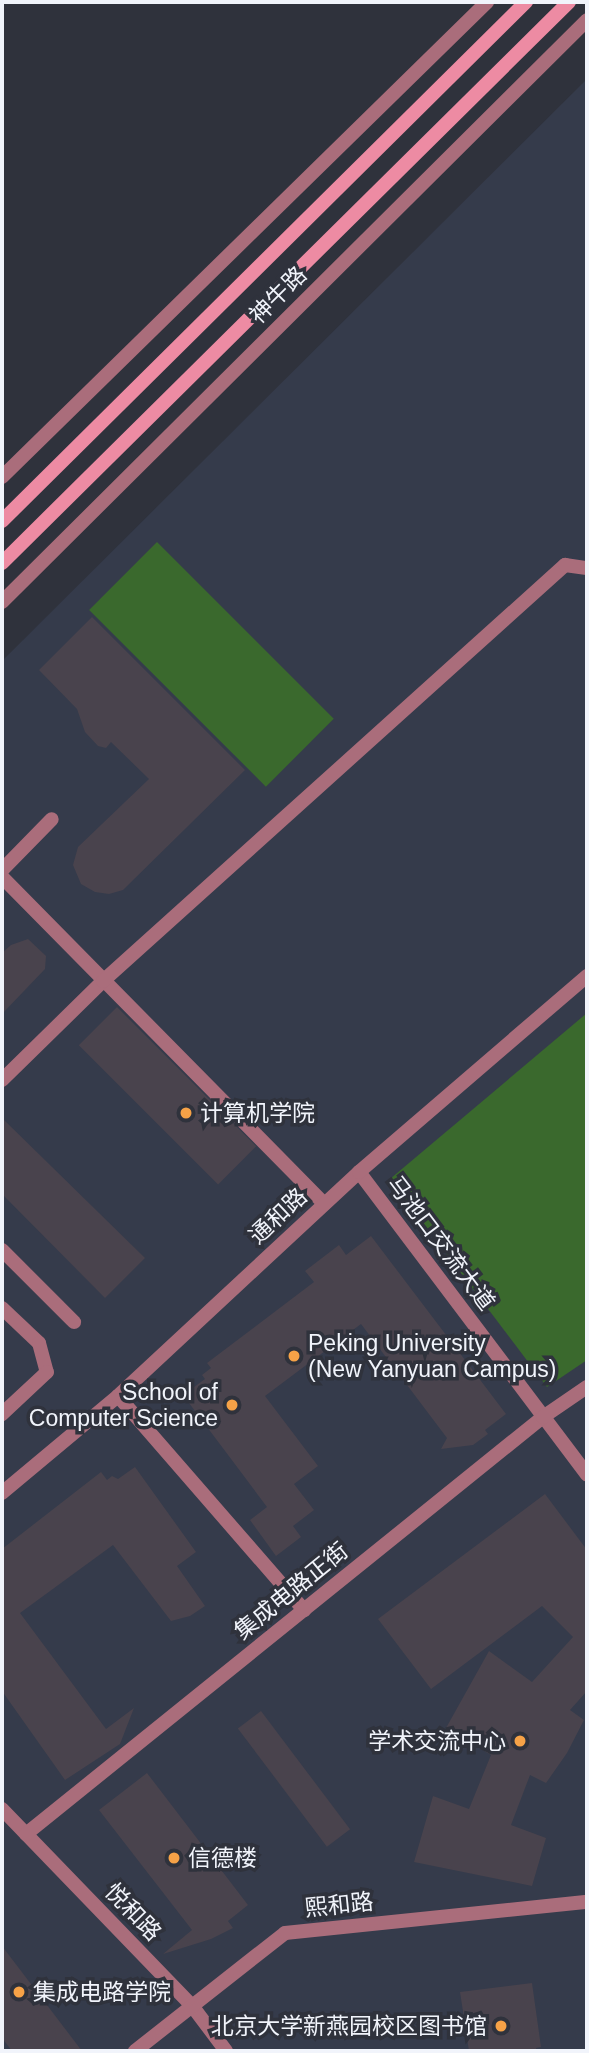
<!DOCTYPE html>
<html>
<head>
<meta charset="utf-8">
<style>
  body { margin:0 }
  #map { position:relative; width:589px; height:2053px; overflow:hidden; background:#2f323c; font-family:Arial,"Noto Sans SC",sans-serif }
  div>[style] { position:absolute }
  [style*='--x'] { left:calc(var(--x)*1px); top:calc(var(--y)*1px); width:calc(var(--w)*1px); rotate:calc(var(--a)*1deg) }
  .built>* { inset:0; background:#353b4b }
  .green>* { inset:0; background:#3a692d; transform-origin:0 0 }
  .building>* { inset:0; background:#49434d; transform-origin:0 0 }
  .minor>* { height:14px; margin:-7px; padding:0 7px; transform-origin:7px; border-radius:7px; background:#aa6d7b }
  .secondary>* { height:14px; margin:-7px; padding:0 7px; transform-origin:7px; border-radius:7px; background:#ed8ba3 }
  .dots>* { width:19px; height:19px; translate:-50% -50%; box-sizing:border-box; border:4px solid #2f323c; border-radius:50% }
  span { translate:-50% -50%; white-space:nowrap; text-align:center; line-height:1.15; -webkit-text-stroke:7px #2f323c; paint-order:stroke }
  .street-label { font-size:23px; color:#f1f4fb }
  .poi-label { font-size:23px; color:#f1f4fb }
  .left { translate:0 -50%; text-align:left }
  .right { translate:-100% -50%; text-align:right }
  .frame { position:absolute; inset:0; border:4px solid #f1f4fb; pointer-events:none }
</style>
</head>
<body>
<div id="map">
  <div class="built">
    <i style="clip-path:polygon(587px 79px,587px 2051px,2px 2051px,2px 661px)"></i>
  </div>
  <div class="green">
    <i style="left:157px;top:542px;width:250px;height:96px;rotate:45deg"></i>
    <i style="clip-path:polygon(587px 1013px,587px 1360px,547px 1387px,390px 1179px)"></i>
  </div>
  <div class="building">
    <i style="clip-path:polygon(92px 617px,245px 770px,123px 890px,109px 894px,95px 892px,81px 884px,73px 865px,78px 847px,149px 779px,111px 742px,106px 748px,98px 746px,85px 732px,77px 709px,39px 670px)"></i>
    <i style="clip-path:polygon(28px 939px,46px 956px,45px 969px,2px 1014px,2px 953px,11px 945px)"></i>
    <i style="left:117px;top:1007px;width:197px;height:54px;rotate:45deg"></i>
    <i style="clip-path:polygon(2px 1118px,145px 1258px,105px 1298px,2px 1194px)"></i>
    <i style="clip-path:polygon(371px 1236px,506px 1414px,485px 1430px,488px 1434px,473px 1445px,441px 1449px,447px 1438px,361px 1324px,265px 1396px,318px 1466px,294px 1484px,314px 1510px,293px 1526px,301px 1537px,276px 1556px,250px 1520px,267px 1507px,183px 1395px,205px 1379px,202px 1375px,211px 1368px,207px 1363px,314px 1282px,305px 1271px,339px 1245px,346px 1255px)"></i>
    <i style="clip-path:polygon(135px 1467px,196px 1552px,177px 1566px,205px 1606px,190px 1616px,171px 1621px,113px 1545px,20px 1613px,106px 1729px,134px 1708px,120px 1744px,65px 1780px,2px 1691px,2px 1549px,101px 1472px,107px 1480px,112px 1476px,118px 1479px)"></i>
    <i style="clip-path:polygon(545px 1494px,587px 1550px,587px 1691px,570px 1710px,584px 1720px,567px 1753px,546px 1783px,530px 1775px,511px 1825px,546px 1838px,532px 1886px,414px 1862px,433px 1796px,469px 1809px,491px 1755px,446px 1728px,489px 1651px,532px 1682px,573px 1637px,542px 1606px,431px 1689px,378px 1619px)"></i>
    <i style="left:261px;top:1711px;width:148px;height:29px;rotate:53deg"></i>
    <i style="clip-path:polygon(147px 1773px,248px 1905px,228px 1921px,233px 1928px,211px 1939px,163px 1954px,192px 1930px,99px 1810px)"></i>
    <i style="clip-path:polygon(2px 1946px,82px 2051px,12px 2051px,2px 2038px)"></i>
    <i style="clip-path:polygon(532px 1983px,541px 2047px,536px 2048px,537px 2051px,469px 2051px,460px 1992px)"></i>
  </div>
  <div class="minor">
    <i style="--x:2;--y:477;--w:679;--a:-44.4"></i>
    <i style="--x:2;--y:602;--w:825;--a:-44.85"></i>
    <i style="--x:2;--y:870;--w:71;--a:-45.6"></i>
    <i style="--x:2;--y:877;--w:459;--a:45.4"></i>
    <i style="--x:2;--y:1080;--w:141;--a:-44.4"></i>
    <i style="--x:103;--y:981;--w:622;--a:-42"></i>
    <i style="--x:565;--y:565;--w:22;--a:8"></i>
    <i style="--x:359;--y:1172;--w:379;--a:53"></i>
    <i style="--x:2;--y:1250;--w:102;--a:45"></i>
    <i style="--x:2;--y:1308;--w:51;--a:43.4"></i>
    <i style="--x:39;--y:1343;--w:30;--a:75"></i>
    <i style="--x:47;--y:1372;--w:62;--a:137"></i>
    <i style="--x:118;--y:1396;--w:284;--a:49"></i>
    <i style="--x:2;--y:1493;--w:151;--a:-39.9"></i>
    <i style="--x:118;--y:1396;--w:329;--a:-42.9"></i>
    <i style="--x:359;--y:1172;--w:301;--a:-40.7"></i>
    <i style="--x:2;--y:1809;--w:275;--a:46"></i>
    <i style="--x:193;--y:2007;--w:55;--a:53.1"></i>
    <i style="--x:26;--y:1834;--w:664;--a:-38.89"></i>
    <i style="--x:543;--y:1417;--w:53;--a:-34.3"></i>
    <i style="--x:135;--y:2051;--w:191;--a:-38.2"></i>
    <i style="--x:285;--y:1933;--w:304;--a:-5.9"></i>
  </div>
  <div class="secondary">
    <i style="--x:2;--y:521;--w:738;--a:-44.73"></i>
    <i style="--x:2;--y:563;--w:798;--a:-44.7"></i>
  </div>
  <div class="dots">
    <i style="left:186px;top:1113px;background:#f6a247"></i>
    <i style="left:294px;top:1356px;background:#f6a247"></i>
    <i style="left:232px;top:1405px;background:#f6a247"></i>
    <i style="left:520px;top:1741px;background:#f6a247"></i>
    <i style="left:174px;top:1858px;background:#f6a247"></i>
    <i style="left:19px;top:1992px;background:#f6a247"></i>
    <i style="left:501px;top:2026px;background:#f6a247"></i>
  </div>
  <div class="street-label">
    <span style="left:278px;top:295px;rotate:-45deg">神牛路</span>
    <span style="left:278px;top:1216px;rotate:-43deg">通和路</span>
    <span style="left:441px;top:1243px;rotate:53deg">马池口交流大道</span>
    <span style="left:291px;top:1591px;rotate:-39deg">集成电路正街</span>
    <span style="left:339px;top:1905px;rotate:-6deg">熙和路</span>
    <span style="left:133px;top:1912px;rotate:46deg">悦和路</span>
  </div>
  <div class="poi-label">
    <span class="left" style="left:200px;top:1113px">计算机学院</span>
    <span class="left" style="left:308px;top:1356px">Peking University<br>(New Yanyuan Campus)</span>
    <span class="right" style="left:218px;top:1405px">School of<br>Computer Science</span>
    <span class="right" style="left:506px;top:1741px">学术交流中心</span>
    <span class="left" style="left:188px;top:1858px">信德楼</span>
    <span class="left" style="left:33px;top:1992px">集成电路学院</span>
    <span class="right" style="left:487px;top:2026px">北京大学新燕园校区图书馆</span>
  </div>
  <div class="frame"></div>
</div>
</body>
</html>
